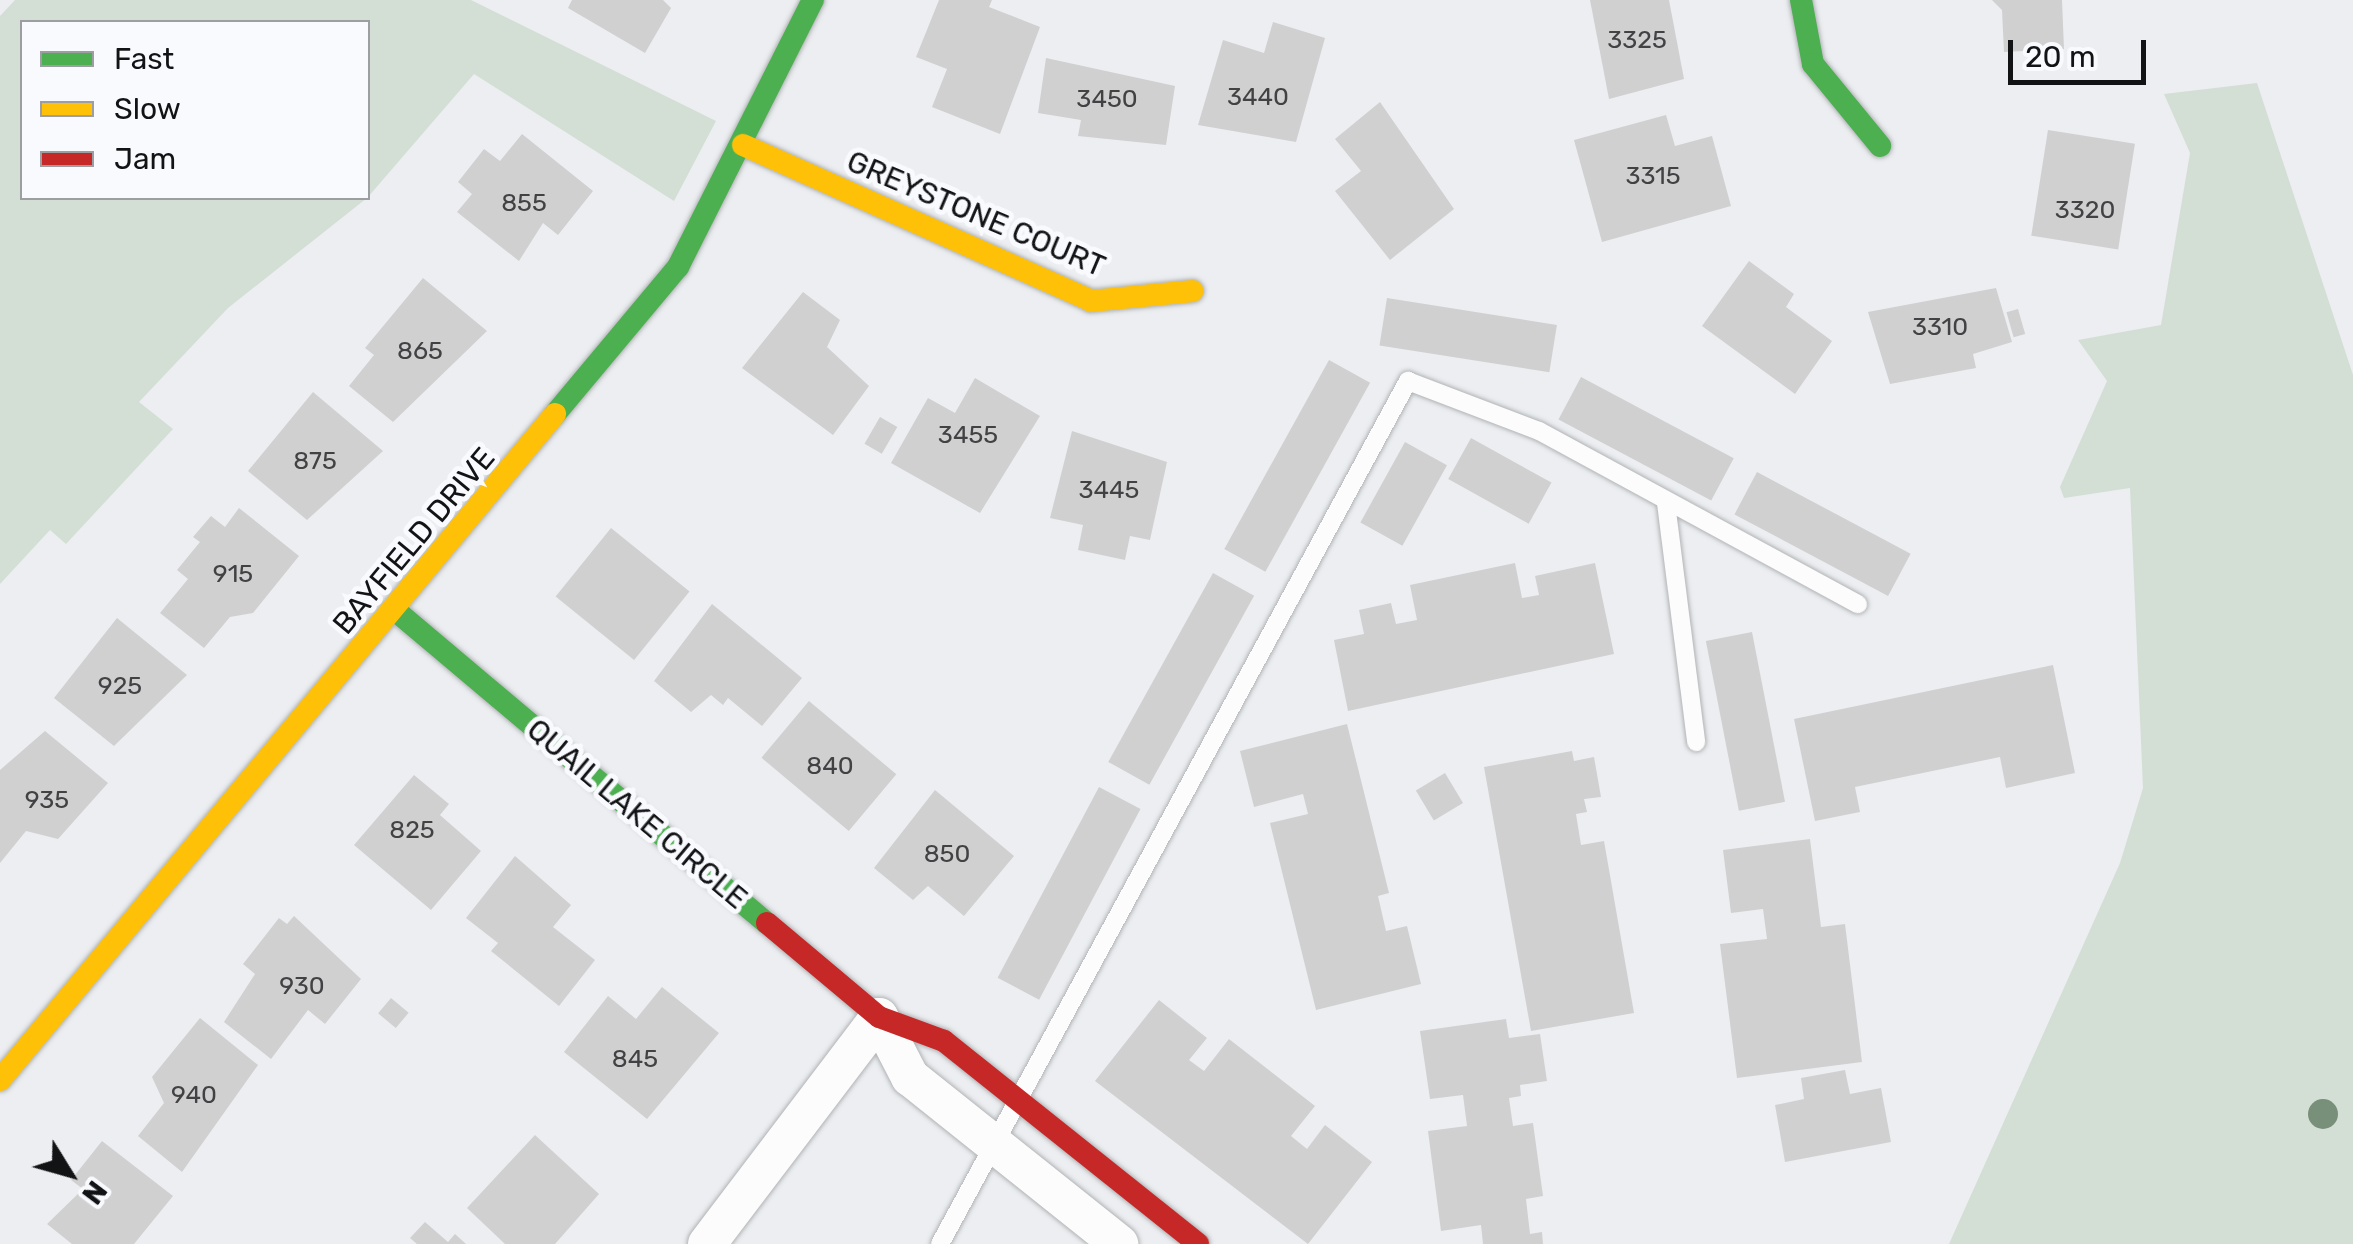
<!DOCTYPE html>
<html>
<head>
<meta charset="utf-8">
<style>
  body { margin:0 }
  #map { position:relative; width:2353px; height:1244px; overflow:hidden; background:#eceef1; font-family:Rubik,sans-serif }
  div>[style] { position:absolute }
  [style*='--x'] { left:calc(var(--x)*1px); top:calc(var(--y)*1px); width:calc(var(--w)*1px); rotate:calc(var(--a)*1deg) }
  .green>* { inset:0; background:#d3dfd4 }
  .building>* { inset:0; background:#d0d0d1; transform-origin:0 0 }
  .roads { filter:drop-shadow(0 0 2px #b1b3b5) drop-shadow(0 0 2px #b1b3b5) }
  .lane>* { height:18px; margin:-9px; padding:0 9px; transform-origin:9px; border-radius:9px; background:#fcfcfd }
  .street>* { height:38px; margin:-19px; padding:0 19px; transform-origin:19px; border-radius:19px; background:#fcfcfd }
  .fast>* { height:22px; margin:-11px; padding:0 11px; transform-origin:11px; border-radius:11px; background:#4caf50 }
  .slow>* { height:22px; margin:-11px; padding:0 11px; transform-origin:11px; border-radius:11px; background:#ffc107 }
  .jam>* { height:22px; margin:-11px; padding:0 11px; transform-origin:11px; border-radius:11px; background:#c62828 }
  .trees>* { width:30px; height:30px; margin:-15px; border-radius:50%; background:#788f7a }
  span { translate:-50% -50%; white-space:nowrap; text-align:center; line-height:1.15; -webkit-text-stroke:10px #f9fafe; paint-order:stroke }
  .number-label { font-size:25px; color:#424244 }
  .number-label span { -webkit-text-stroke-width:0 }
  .street-label { font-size:30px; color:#121315 }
  .legend { position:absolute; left:20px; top:20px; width:350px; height:180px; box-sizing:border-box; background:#f9fafe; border:2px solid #9d9ea1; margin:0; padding:12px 18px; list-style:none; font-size:30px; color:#121315 }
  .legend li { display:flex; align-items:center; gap:20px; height:50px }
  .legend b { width:50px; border:2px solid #9d9ea1 }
  .north { position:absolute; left:20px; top:1124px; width:100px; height:100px; -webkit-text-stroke:8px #f9fafe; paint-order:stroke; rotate:127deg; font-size:28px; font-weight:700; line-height:40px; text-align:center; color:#121315 }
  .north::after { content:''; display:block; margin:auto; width:35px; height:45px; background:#121315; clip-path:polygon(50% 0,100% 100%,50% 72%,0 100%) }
  .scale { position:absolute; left:2008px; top:40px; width:138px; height:45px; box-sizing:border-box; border:5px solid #121315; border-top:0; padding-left:12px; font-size:30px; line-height:35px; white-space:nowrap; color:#121315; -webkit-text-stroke:8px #f9fafe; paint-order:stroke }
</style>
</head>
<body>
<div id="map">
  <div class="green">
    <i style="clip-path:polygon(15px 0,471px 0,716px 121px,674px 201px,474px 74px,368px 197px,368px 22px,22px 22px,22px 198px,367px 198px,228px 308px,139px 402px,173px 429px,66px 544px,50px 530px,0 584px,0 16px)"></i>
    <i style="clip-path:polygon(2257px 83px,2353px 375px,2353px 1244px,1949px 1244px,2120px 863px,2143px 788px,2130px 488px,2064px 498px,2060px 487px,2107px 381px,2078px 340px,2161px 325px,2190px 153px,2164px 94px)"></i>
  </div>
  <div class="building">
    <i style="clip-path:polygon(572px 0,663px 0,671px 8px,645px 53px,568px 8px)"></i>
    <i style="clip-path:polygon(939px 0,992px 0,989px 7px,1040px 27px,1000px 134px,932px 107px,947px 69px,916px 57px)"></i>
    <i style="clip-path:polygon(1590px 0,1669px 0,1684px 79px,1609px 99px)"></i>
    <i style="clip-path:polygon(1992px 0,2062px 0,2064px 49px,2004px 52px,2002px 10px)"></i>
    <i style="clip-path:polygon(1273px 22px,1325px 38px,1296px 142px,1198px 125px,1223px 40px,1264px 53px)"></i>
    <i style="clip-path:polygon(1046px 58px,1175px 86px,1166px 145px,1078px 136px,1081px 120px,1038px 113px)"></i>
    <i style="clip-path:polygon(1380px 102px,1454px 209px,1390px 260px,1335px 191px,1361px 171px,1335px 139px)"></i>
    <i style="clip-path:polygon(1666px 115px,1675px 146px,1712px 136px,1731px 206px,1602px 242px,1574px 140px)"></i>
    <i style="left:2048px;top:130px;width:88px;height:107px;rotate:9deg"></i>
    <i style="clip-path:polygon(522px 134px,593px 191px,558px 235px,543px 223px,519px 261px,457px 212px,472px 194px,458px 182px,484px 149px,500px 161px)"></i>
    <i style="clip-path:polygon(1749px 261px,1794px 294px,1786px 307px,1832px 341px,1795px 394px,1702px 326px)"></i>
    <i style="clip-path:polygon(423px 278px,487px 331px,393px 422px,349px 386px,374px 355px,365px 348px)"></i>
    <i style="clip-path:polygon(1996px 288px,2012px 342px,1973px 354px,1976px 368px,1890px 384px,1868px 312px)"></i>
    <i style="clip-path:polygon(803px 292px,840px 320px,827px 347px,869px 386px,833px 435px,742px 368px)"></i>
    <i style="left:1387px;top:298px;width:172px;height:48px;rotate:9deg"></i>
    <i style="left:2018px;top:309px;width:26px;height:12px;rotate:74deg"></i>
    <i style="left:1329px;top:360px;width:47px;height:216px;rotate:29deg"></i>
    <i style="left:1581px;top:377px;width:173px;height:48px;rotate:28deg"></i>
    <i style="clip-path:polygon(975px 378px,1040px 416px,980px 513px,891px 463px,928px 398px,955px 413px)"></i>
    <i style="clip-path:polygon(313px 392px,383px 451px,307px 520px,248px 471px)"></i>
    <i style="left:880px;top:417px;width:20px;height:31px;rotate:30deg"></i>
    <i style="clip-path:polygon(1072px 431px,1167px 462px,1150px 540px,1130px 536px,1125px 560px,1078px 550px,1083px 525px,1050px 518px)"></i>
    <i style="left:1471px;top:438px;width:92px;height:47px;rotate:29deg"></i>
    <i style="left:1405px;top:442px;width:48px;height:92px;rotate:29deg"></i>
    <i style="left:1757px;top:472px;width:174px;height:48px;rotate:28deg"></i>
    <i style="clip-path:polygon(239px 508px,299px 556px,253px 613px,230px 617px,204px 648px,160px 613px,188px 579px,177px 570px,200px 542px,193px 537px,211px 516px,225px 527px)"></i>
    <i style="left:611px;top:528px;width:101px;height:88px;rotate:39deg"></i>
    <i style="clip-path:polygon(1515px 563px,1522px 598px,1539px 595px,1535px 576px,1595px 563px,1614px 654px,1348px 711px,1334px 640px,1364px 634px,1359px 610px,1391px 603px,1396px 624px,1417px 620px,1410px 585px)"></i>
    <i style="left:1213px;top:573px;width:47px;height:216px;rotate:29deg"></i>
    <i style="clip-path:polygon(712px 604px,802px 678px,762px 726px,728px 698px,723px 705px,711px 695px,691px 712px,654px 681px)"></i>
    <i style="clip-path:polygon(117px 618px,187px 675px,114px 746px,54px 698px)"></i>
    <i style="left:1752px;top:632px;width:173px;height:47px;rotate:79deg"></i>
    <i style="clip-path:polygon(2053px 665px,2075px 773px,2006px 788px,2000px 757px,1855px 787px,1860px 812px,1815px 821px,1794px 719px)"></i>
    <i style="left:809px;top:701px;width:114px;height:74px;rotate:40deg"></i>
    <i style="clip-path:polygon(1347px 724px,1389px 893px,1378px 896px,1386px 931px,1407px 926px,1421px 984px,1316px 1010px,1270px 823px,1308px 814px,1303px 794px,1254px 807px,1240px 751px)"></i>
    <i style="clip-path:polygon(45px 731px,108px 783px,58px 839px,26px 831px,0 863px,0 770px)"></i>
    <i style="clip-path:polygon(1572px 751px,1574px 761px,1594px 757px,1601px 797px,1584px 799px,1587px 812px,1576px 814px,1581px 845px,1604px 841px,1634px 1013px,1531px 1031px,1484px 767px)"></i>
    <i style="left:1445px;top:773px;width:35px;height:34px;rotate:59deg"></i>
    <i style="clip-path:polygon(414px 775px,449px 804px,440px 815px,481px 851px,431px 910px,354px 845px)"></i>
    <i style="left:1099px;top:787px;width:47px;height:216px;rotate:28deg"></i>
    <i style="clip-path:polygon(935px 790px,1014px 856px,964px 916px,928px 886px,913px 900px,874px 868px)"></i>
    <i style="clip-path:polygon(1810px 839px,1821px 927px,1845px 924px,1862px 1062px,1737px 1078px,1720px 944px,1767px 939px,1763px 909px,1731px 913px,1723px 850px)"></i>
    <i style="clip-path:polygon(515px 856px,571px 905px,553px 927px,595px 960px,559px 1006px,491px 951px,498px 943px,466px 918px)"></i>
    <i style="clip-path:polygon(294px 916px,361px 979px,325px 1024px,308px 1010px,271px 1059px,224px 1022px,255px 974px,243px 964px,279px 918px,287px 924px)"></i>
    <i style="clip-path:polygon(662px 987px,719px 1033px,647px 1119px,564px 1052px,608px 996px,636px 1019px)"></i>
    <i style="left:391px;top:998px;width:23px;height:20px;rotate:40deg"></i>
    <i style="clip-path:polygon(1159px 1000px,1207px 1038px,1189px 1060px,1204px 1071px,1229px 1039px,1315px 1106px,1291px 1136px,1307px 1149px,1325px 1125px,1372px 1162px,1308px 1244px,1095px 1081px)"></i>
    <i style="clip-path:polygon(200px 1018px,258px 1065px,182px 1172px,138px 1136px,164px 1103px,152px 1077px)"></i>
    <i style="clip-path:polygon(1506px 1019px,1509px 1038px,1540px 1034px,1547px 1081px,1520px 1085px,1521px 1096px,1509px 1098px,1513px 1126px,1533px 1123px,1543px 1196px,1526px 1199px,1530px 1234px,1542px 1232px,1543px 1244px,1483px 1244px,1481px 1225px,1441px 1231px,1428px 1131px,1467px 1126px,1463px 1095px,1430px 1099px,1420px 1031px)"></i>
    <i style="clip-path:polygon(1845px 1070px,1850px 1094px,1881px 1088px,1891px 1142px,1785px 1162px,1775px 1105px,1804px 1099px,1801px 1078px)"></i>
    <i style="clip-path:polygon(535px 1135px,599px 1194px,555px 1244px,505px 1244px,467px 1208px)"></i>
    <i style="clip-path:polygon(102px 1141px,173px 1196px,134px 1244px,72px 1244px,47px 1224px,83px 1189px,71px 1180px)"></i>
    <i style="clip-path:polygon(425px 1222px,448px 1242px,455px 1234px,466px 1244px,417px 1244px,410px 1238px)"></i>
  </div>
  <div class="roads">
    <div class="lane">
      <i style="--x:1666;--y:503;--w:241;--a:82.8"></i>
      <i style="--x:940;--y:1244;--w:982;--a:-61.53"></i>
      <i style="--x:1408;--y:381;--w:140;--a:20.9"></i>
      <i style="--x:1539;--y:431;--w:363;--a:28.5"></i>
    </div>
    <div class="street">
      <i style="--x:707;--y:1244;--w:285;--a:-52.8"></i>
      <i style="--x:879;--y:1017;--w:68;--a:62.7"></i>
      <i style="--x:910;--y:1077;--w:268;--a:38.6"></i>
    </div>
    <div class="fast">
      <i style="--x:1801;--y:0;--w:65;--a:79.4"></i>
      <i style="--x:1813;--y:64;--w:106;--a:50.7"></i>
      <i style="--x:555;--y:414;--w:192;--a:-50.1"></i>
      <i style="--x:678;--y:267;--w:299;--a:-63.2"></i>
      <i style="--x:396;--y:611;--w:485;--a:40.1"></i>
    </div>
    <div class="slow">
      <i style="--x:743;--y:145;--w:381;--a:24.1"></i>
      <i style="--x:1091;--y:301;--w:102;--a:-5.6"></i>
      <i style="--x:0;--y:1080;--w:867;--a:-50.19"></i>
    </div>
    <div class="jam">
      <i style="--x:767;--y:923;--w:146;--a:40"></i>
      <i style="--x:879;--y:1017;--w:69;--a:20.3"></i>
      <i style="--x:944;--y:1041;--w:325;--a:38.6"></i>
    </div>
  </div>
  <div class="trees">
    <i style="left:2323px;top:1114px"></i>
  </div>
  <div class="number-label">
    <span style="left:1637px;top:40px">3325</span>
    <span style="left:1258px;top:97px">3440</span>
    <span style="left:1107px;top:99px">3450</span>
    <span style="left:1653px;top:176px">3315</span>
    <span style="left:524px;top:203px">855</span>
    <span style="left:2085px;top:210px">3320</span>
    <span style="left:1940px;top:327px">3310</span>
    <span style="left:420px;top:351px">865</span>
    <span style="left:968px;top:435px">3455</span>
    <span style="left:315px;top:461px">875</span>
    <span style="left:1109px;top:490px">3445</span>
    <span style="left:233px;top:574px">915</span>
    <span style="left:120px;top:686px">925</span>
    <span style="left:830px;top:766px">840</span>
    <span style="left:47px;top:800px">935</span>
    <span style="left:412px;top:830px">825</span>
    <span style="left:947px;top:854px">850</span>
    <span style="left:302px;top:986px">930</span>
    <span style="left:635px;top:1059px">845</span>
    <span style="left:194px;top:1095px">940</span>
  </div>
  <div class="street-label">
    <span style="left:976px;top:214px;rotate:23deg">GREYSTONE COURT</span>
    <span style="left:414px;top:541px;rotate:-50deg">BAYFIELD DRIVE</span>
    <span style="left:637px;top:814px;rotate:40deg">QUAIL LAKE CIRCLE</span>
  </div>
  <ul class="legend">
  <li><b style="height:12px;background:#4caf50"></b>Fast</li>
  <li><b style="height:12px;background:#ffc107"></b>Slow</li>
  <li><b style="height:12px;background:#c62828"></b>Jam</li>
  </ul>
  <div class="north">N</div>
  <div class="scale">20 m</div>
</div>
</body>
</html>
